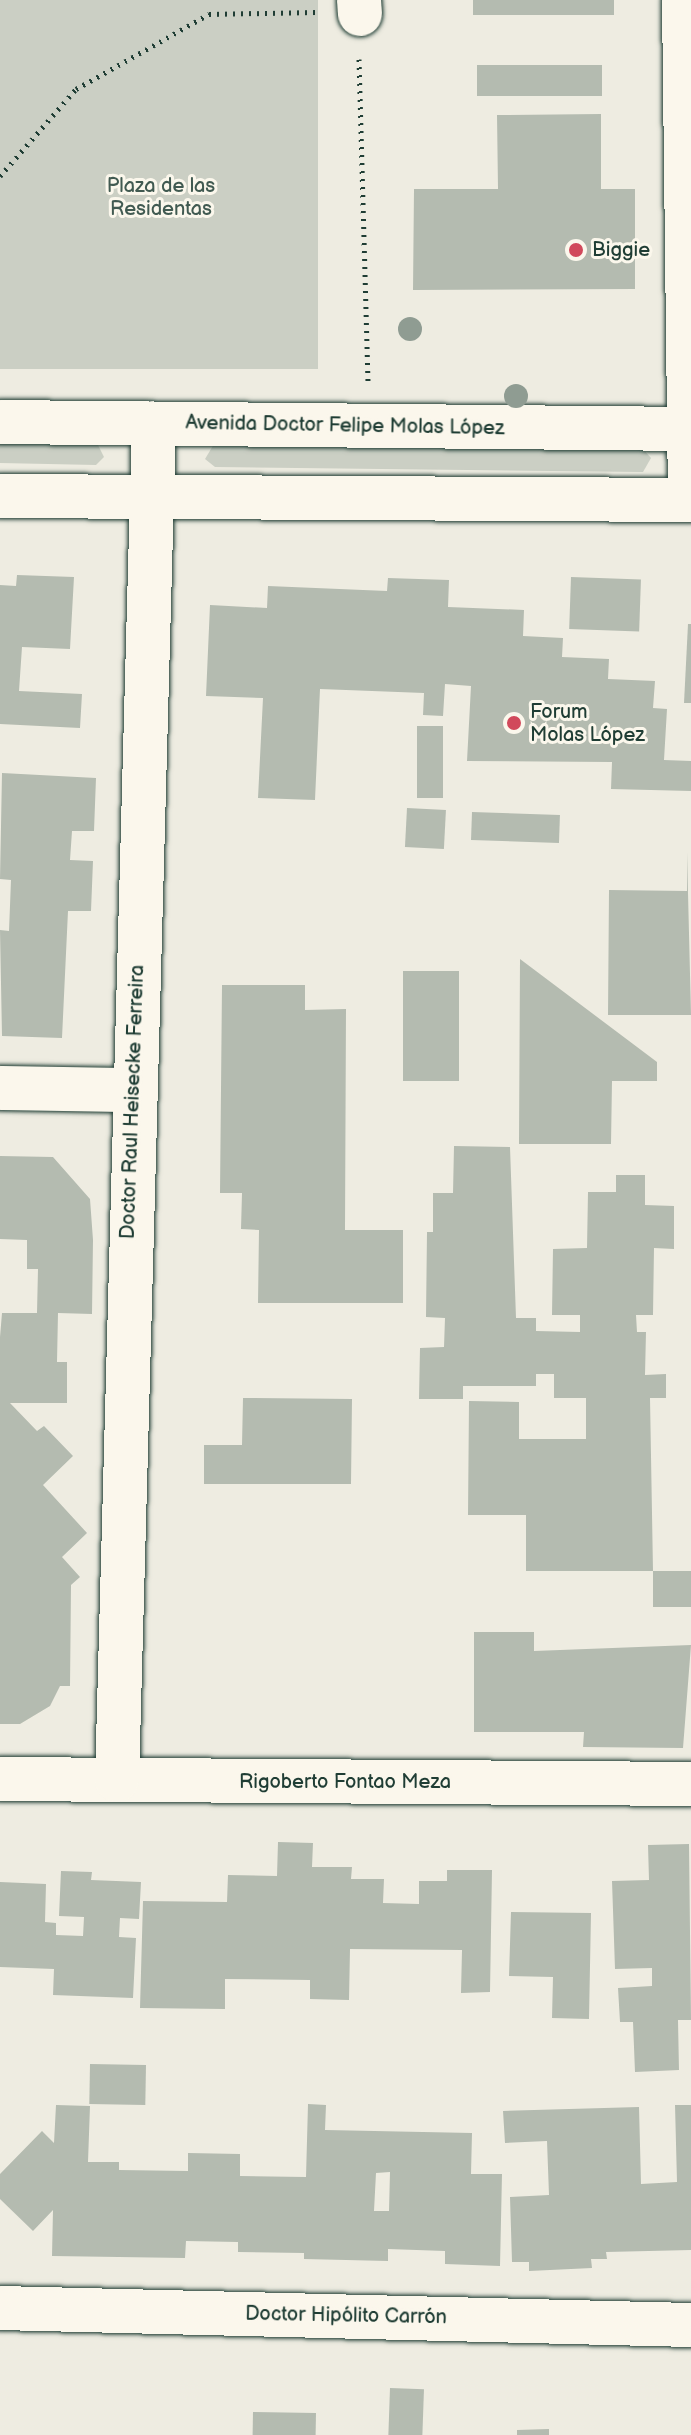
<!DOCTYPE html>
<html>
<head>
<meta charset="utf-8">
<style>
  body { margin:0 }
  #map { position:relative; width:691px; height:2435px; overflow:hidden; background:#eeece1; font-family:"Balsamiq Sans",sans-serif }
  div>[style] { position:absolute }
  [style*='--x'] { left:calc(var(--x)*1px); top:calc(var(--y)*1px); width:calc(var(--w)*1px); rotate:calc(var(--a)*1deg) }
  .green>* { inset:0; background:#cbcfc4; transform-origin:0 0 }
  .building>* { inset:0; background:#b4bbb0; transform-origin:0 0 }
  .path>* { height:5px; margin-top:-2.5px; transform-origin:0; background:repeating-linear-gradient(90deg,#1f3d34 0 2px,transparent 0 8px) }
  .roads { filter:drop-shadow(0 0 2px #1f3d34) drop-shadow(0 0 2px #1f3d34) }
  .minor>* { height:44px; margin:-22px; padding:0 22px; transform-origin:22px; border-radius:22px; background:#fbf7ec }
  .major>* { height:44px; margin:-22px; padding:0 22px; transform-origin:22px; border-radius:22px; background:#fbf7ec }
  .trees>* { width:24px; height:24px; margin:-12px; border-radius:50%; background:#8f9c92 }
  .dots>* { width:22px; height:22px; translate:-50% -50%; box-sizing:border-box; border:4px solid #fbf7ec; border-radius:50% }
  span { translate:-50% -50%; white-space:nowrap; text-align:center; line-height:1.15; -webkit-text-stroke:6px #fbf7ec; paint-order:stroke }
  .park-label { font-size:20px; color:#415a51 }
  .poi-label { font-size:20px; color:#1f3d34 }
  .left { translate:0 -50%; text-align:left }
  .street-label { font-size:20px; color:#1f3d34 }
</style>
</head>
<body>
<div id="map">
  <div class="green">
    <i style="left:0;top:0;width:318px;height:369px"></i>
    <i style="clip-path:polygon(0 441px,97px 443px,104px 457px,96px 465px,0 463px)"></i>
    <i style="clip-path:polygon(214px 444px,643px 449px,651px 458px,643px 472px,215px 467px,205px 459px)"></i>
  </div>
  <div class="building">
    <i style="left:473px;top:0;width:141px;height:15px"></i>
    <i style="left:477px;top:65px;width:125px;height:31px"></i>
    <i style="clip-path:polygon(601px 114px,601px 189px,635px 189px,635px 289px,413px 290px,414px 189px,498px 189px,497px 115px)"></i>
    <i style="clip-path:polygon(17px 575px,74px 577px,70px 649px,22px 647px,19px 691px,82px 694px,80px 728px,0 724px,0 585px,16px 586px)"></i>
    <i style="left:571px;top:577px;width:70px;height:52px;rotate:2deg"></i>
    <i style="clip-path:polygon(388px 578px,449px 580px,448px 607px,524px 610px,523px 636px,563px 638px,562px 657px,609px 659px,608px 679px,655px 681px,653px 708px,667px 709px,664px 760px,691px 761px,691px 791px,611px 789px,612px 762px,467px 761px,471px 686px,445px 684px,443px 716px,423px 715px,424px 693px,320px 689px,315px 800px,258px 798px,263px 698px,206px 696px,210px 605px,267px 608px,268px 586px,387px 591px)"></i>
    <i style="clip-path:polygon(688px 624px,691px 624px,691px 703px,684px 703px)"></i>
    <i style="left:417px;top:726px;width:26px;height:72px"></i>
    <i style="clip-path:polygon(2px 773px,96px 778px,94px 831px,72px 831px,70px 860px,93px 861px,91px 911px,68px 911px,62px 1038px,2px 1036px,0 930px,9px 931px,11px 880px,0 879px)"></i>
    <i style="left:407px;top:808px;width:39px;height:39px;rotate:3deg"></i>
    <i style="left:472px;top:812px;width:88px;height:28px;rotate:2deg"></i>
    <i style="clip-path:polygon(687px 852px,691px 1015px,608px 1015px,609px 890px,687px 891px)"></i>
    <i style="clip-path:polygon(520px 959px,657px 1062px,657px 1081px,612px 1081px,611px 1144px,519px 1144px)"></i>
    <i style="left:403px;top:971px;width:56px;height:110px"></i>
    <i style="clip-path:polygon(222px 985px,305px 985px,305px 1010px,346px 1009px,345px 1230px,403px 1230px,403px 1303px,258px 1303px,259px 1230px,241px 1229px,242px 1193px,220px 1193px)"></i>
    <i style="clip-path:polygon(454px 1146px,510px 1147px,516px 1318px,536px 1318px,536px 1331px,580px 1332px,580px 1315px,552px 1315px,553px 1249px,587px 1248px,588px 1192px,616px 1192px,616px 1175px,645px 1175px,645px 1205px,674px 1206px,674px 1249px,654px 1248px,653px 1315px,636px 1315px,637px 1332px,646px 1332px,645px 1375px,666px 1374px,666px 1398px,650px 1398px,653px 1571px,526px 1571px,526px 1515px,468px 1515px,469px 1401px,519px 1402px,519px 1439px,586px 1439px,586px 1398px,554px 1398px,554px 1374px,536px 1374px,536px 1386px,463px 1386px,463px 1399px,419px 1399px,420px 1348px,444px 1347px,445px 1318px,426px 1317px,427px 1232px,433px 1232px,433px 1193px,453px 1193px)"></i>
    <i style="clip-path:polygon(0 1156px,53px 1157px,90px 1199px,93px 1240px,92px 1314px,58px 1313px,57px 1362px,67px 1362px,67px 1403px,10px 1403px,37px 1431px,44px 1426px,73px 1456px,43px 1485px,87px 1533px,62px 1557px,80px 1577px,71px 1585px,70px 1686px,60px 1686px,50px 1706px,20px 1724px,0 1724px,0 1337px,2px 1313px,37px 1313px,38px 1269px,27px 1269px,27px 1240px,0 1239px)"></i>
    <i style="clip-path:polygon(243px 1398px,352px 1399px,351px 1484px,204px 1484px,204px 1445px,242px 1445px)"></i>
    <i style="left:653px;top:1571px;width:38px;height:36px"></i>
    <i style="clip-path:polygon(474px 1632px,534px 1632px,534px 1651px,691px 1645px,683px 1748px,583px 1747px,584px 1732px,474px 1732px)"></i>
    <i style="clip-path:polygon(278px 1842px,313px 1843px,312px 1867px,352px 1867px,351px 1879px,384px 1879px,383px 1903px,419px 1904px,419px 1881px,447px 1881px,447px 1870px,492px 1870px,490px 1992px,461px 1993px,462px 1950px,350px 1949px,349px 2000px,310px 1999px,310px 1980px,225px 1979px,225px 2009px,140px 2008px,143px 1901px,227px 1902px,228px 1875px,277px 1876px)"></i>
    <i style="clip-path:polygon(689px 1844px,691px 2020px,678px 2020px,679px 2070px,635px 2072px,633px 2022px,620px 2022px,618px 1988px,652px 1986px,652px 1968px,615px 1969px,612px 1881px,649px 1880px,648px 1845px)"></i>
    <i style="clip-path:polygon(61px 1871px,92px 1872px,91px 1880px,141px 1882px,139px 1919px,120px 1918px,119px 1937px,136px 1938px,133px 1998px,53px 1995px,54px 1969px,0 1967px,0 1882px,46px 1884px,45px 1922px,56px 1923px,56px 1935px,83px 1936px,84px 1917px,59px 1916px)"></i>
    <i style="clip-path:polygon(511px 1912px,591px 1913px,589px 2019px,552px 2018px,553px 1977px,509px 1976px)"></i>
    <i style="left:90px;top:2064px;width:56px;height:40px;rotate:1deg"></i>
    <i style="clip-path:polygon(evenodd,308px 2104px,326px 2105px,325px 2130px,472px 2133px,471px 2174px,502px 2174px,500px 2266px,445px 2264px,445px 2251px,388px 2249px,388px 2261px,304px 2259px,304px 2253px,238px 2252px,238px 2242px,186px 2241px,185px 2258px,52px 2256px,53px 2210px,33px 2231px,0 2199px,0 2174px,42px 2131px,54px 2143px,56px 2105px,90px 2106px,88px 2162px,119px 2162px,119px 2170px,188px 2171px,188px 2153px,240px 2154px,240px 2176px,306px 2177px,308px 2104px,390px 2172px,389px 2211px,374px 2211px,376px 2173px,390px 2172px)"></i>
    <i style="clip-path:polygon(675px 2105px,691px 2105px,691px 2250px,606px 2252px,607px 2259px,591px 2259px,592px 2268px,529px 2271px,529px 2262px,512px 2262px,510px 2197px,549px 2195px,547px 2141px,505px 2143px,503px 2111px,639px 2107px,641px 2184px,677px 2182px)"></i>
    <i style="left:390px;top:2388px;width:34px;height:47px;rotate:2deg"></i>
    <i style="left:253px;top:2412px;width:63px;height:23px;rotate:1deg"></i>
    <i style="clip-path:polygon(549px 2429px,549px 2435px,517px 2435px,517px 2430px)"></i>
  </div>
  <div class="path">
    <i style="--x:359;--y:59;--w:322;--a:88.4"></i>
    <i style="--x:0;--y:176;--w:116;--a:-48.9"></i>
    <i style="--x:76;--y:89;--w:153;--a:-29.4"></i>
    <i style="--x:209;--y:14;--w:107;--a:-1.1"></i>
  </div>
  <div class="roads">
    <div class="minor">
      <i style="--x:359;--y:0;--w:14;--a:86"></i>
      <i style="--x:684;--y:0;--w:500;--a:89.31"></i>
      <i style="--x:0;--y:1088;--w:132;--a:0.9"></i>
      <i style="--x:0;--y:1779;--w:691;--a:0.41"></i>
      <i style="--x:117;--y:1780;--w:1357;--a:-88.44"></i>
      <i style="--x:0;--y:2308;--w:691;--a:1.41"></i>
    </div>
    <div class="major">
      <i style="--x:0;--y:422;--w:691;--a:0.58"></i>
      <i style="--x:0;--y:496;--w:691;--a:0.33"></i>
    </div>
  </div>
  <div class="trees">
    <i style="left:410px;top:329px"></i>
    <i style="left:516px;top:396px"></i>
  </div>
  <div class="dots">
    <i style="left:576px;top:250px;background:#d1495b"></i>
    <i style="left:514px;top:723px;background:#d1495b"></i>
  </div>
  <div class="park-label">
    <span style="left:161px;top:198px">Plaza de las<br>Residentas</span>
  </div>
  <div class="poi-label">
    <span class="left" style="left:592px;top:250px">Biggie</span>
    <span class="left" style="left:530px;top:724px">Forum<br>Molas López</span>
  </div>
  <div class="street-label">
    <span style="left:345px;top:426px;rotate:1deg">Avenida Doctor Felipe Molas López</span>
    <span style="left:133px;top:1102px;rotate:-88deg">Doctor Raul Heisecke Ferreira</span>
    <span style="left:345px;top:1782px">Rigoberto Fontao Meza</span>
    <span style="left:346px;top:2316px;rotate:1deg">Doctor Hipólito Carrón</span>
  </div>
</div>
</body>
</html>
